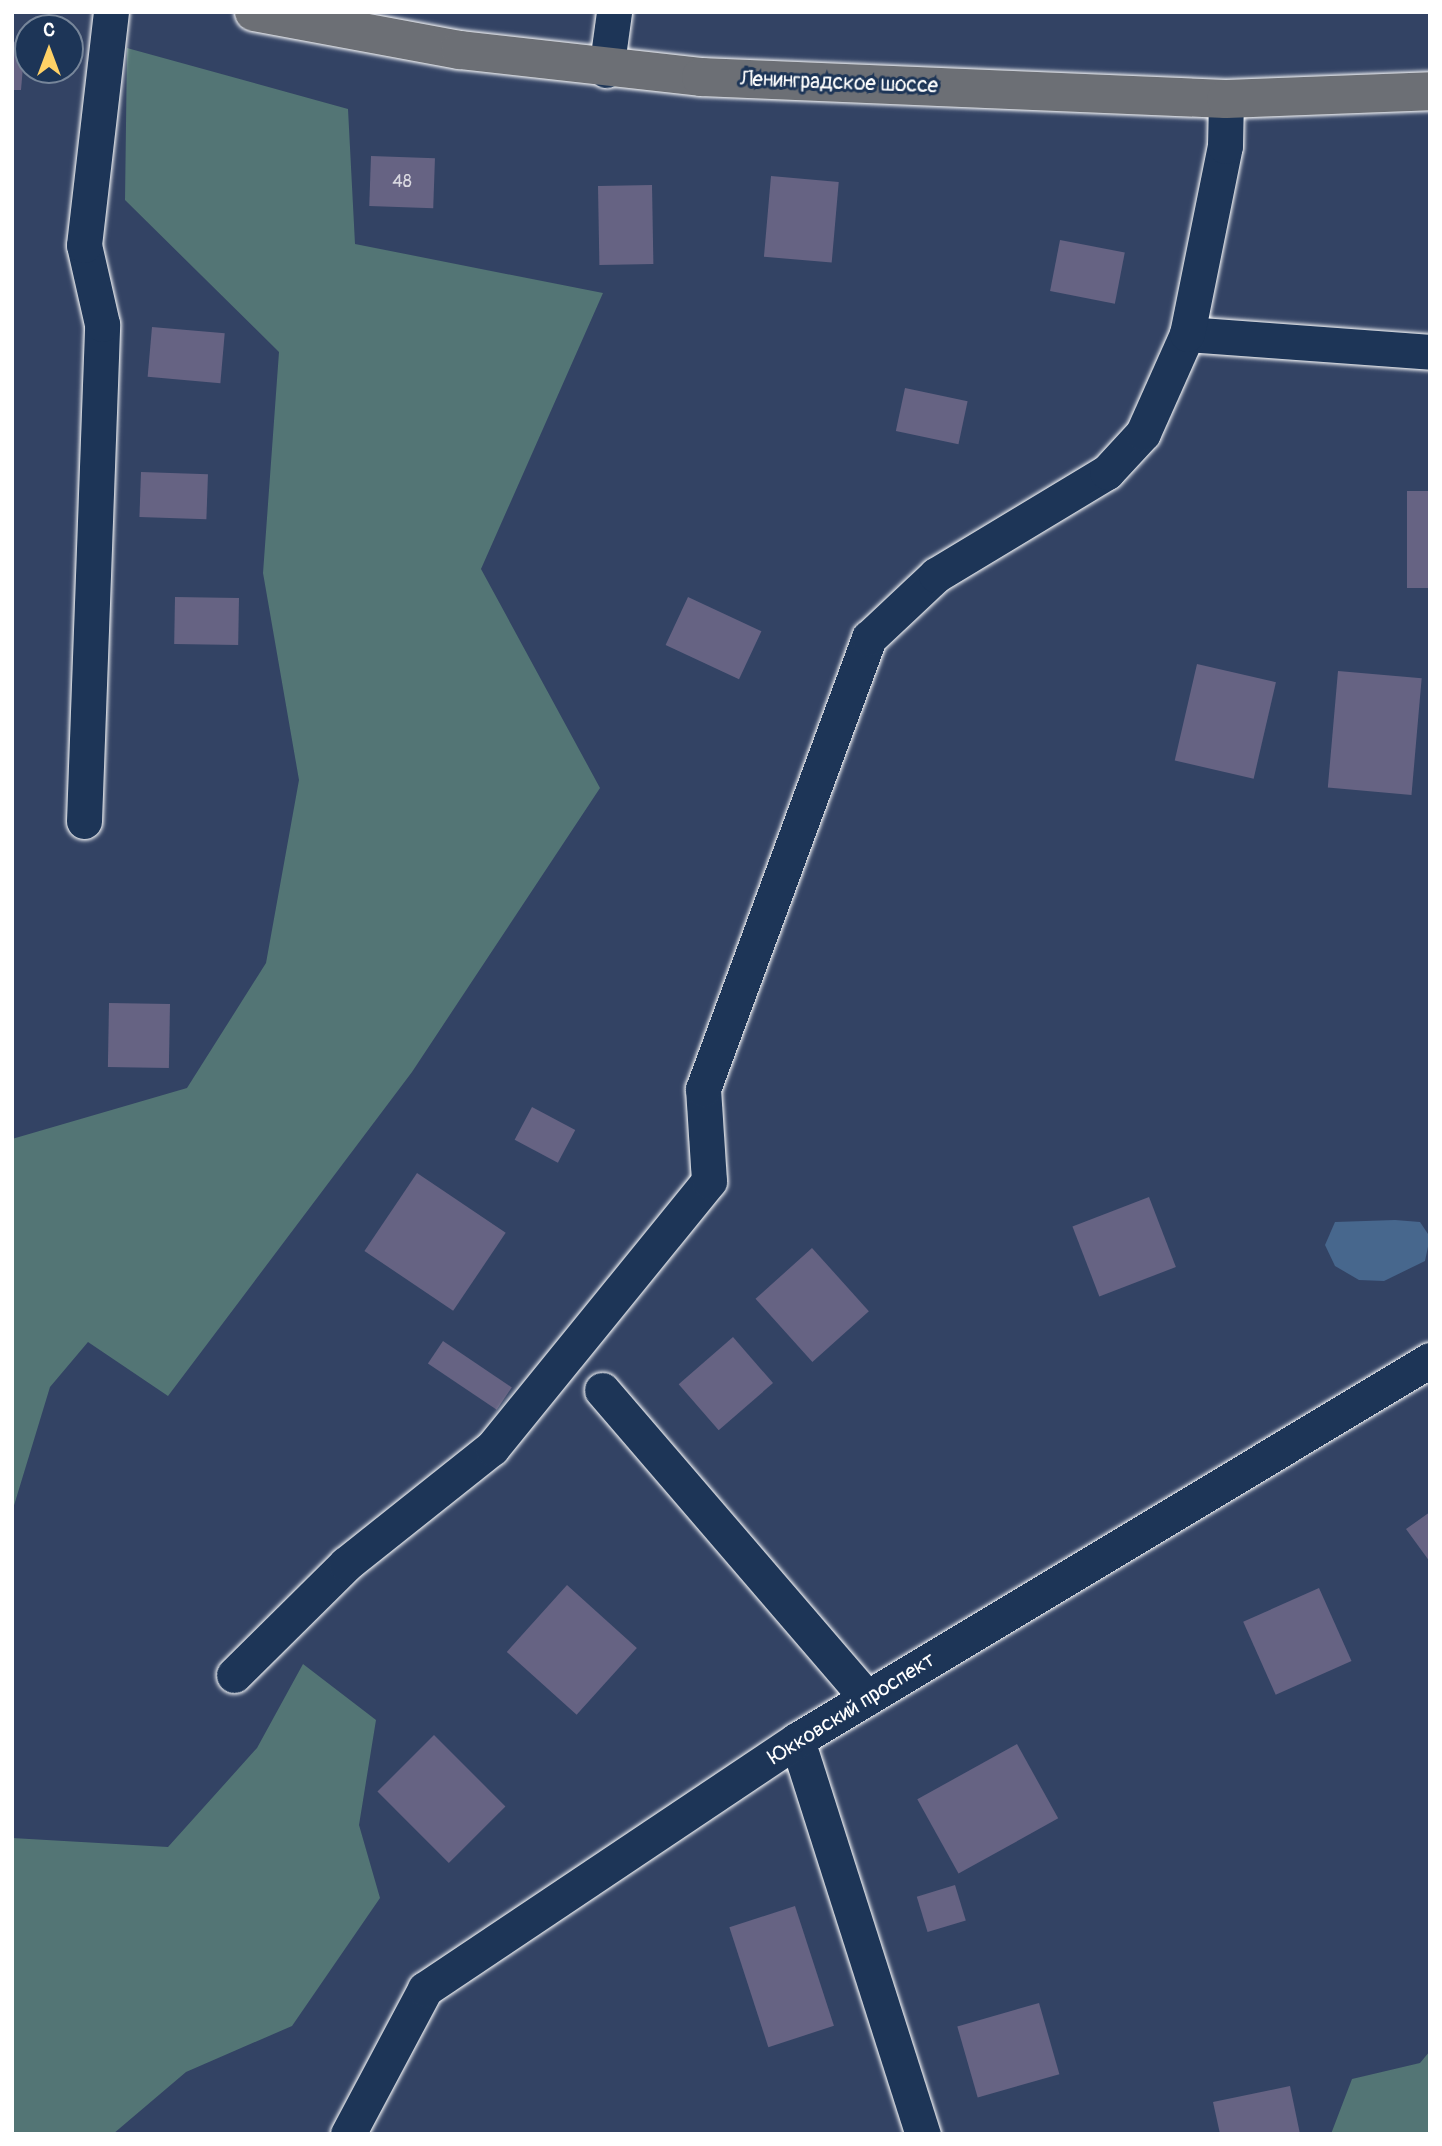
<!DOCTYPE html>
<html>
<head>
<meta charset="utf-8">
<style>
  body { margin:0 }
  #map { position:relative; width:1442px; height:2146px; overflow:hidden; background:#334364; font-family:Pangolin,sans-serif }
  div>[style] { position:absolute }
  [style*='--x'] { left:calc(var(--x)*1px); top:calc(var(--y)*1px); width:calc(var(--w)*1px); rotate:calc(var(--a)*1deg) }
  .green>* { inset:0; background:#537575 }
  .water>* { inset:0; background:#47678d }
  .building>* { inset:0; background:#666383; transform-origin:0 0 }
  .roads { filter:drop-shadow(0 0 2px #fff) drop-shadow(0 0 2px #fff) }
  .minor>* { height:35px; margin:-17.5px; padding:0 17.5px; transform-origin:17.5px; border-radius:17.5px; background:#1d3557 }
  .major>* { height:38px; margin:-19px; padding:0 19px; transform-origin:19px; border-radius:19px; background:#6c6f75 }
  span { translate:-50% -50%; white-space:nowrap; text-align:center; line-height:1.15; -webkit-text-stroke:6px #1d3557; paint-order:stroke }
  .number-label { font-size:18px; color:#d9d8e0 }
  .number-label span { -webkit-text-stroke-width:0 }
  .street-label { font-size:21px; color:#fff }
  .frame { position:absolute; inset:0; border:14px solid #fff; pointer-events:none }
  .north { position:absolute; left:14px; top:14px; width:70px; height:70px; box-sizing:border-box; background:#1d3557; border:2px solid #77869a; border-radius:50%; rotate:0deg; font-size:19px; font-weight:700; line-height:28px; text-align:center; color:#fff }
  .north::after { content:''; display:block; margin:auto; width:24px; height:32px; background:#ffd166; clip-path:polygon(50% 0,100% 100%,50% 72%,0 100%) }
</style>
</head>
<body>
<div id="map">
  <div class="green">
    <i style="clip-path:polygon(127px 48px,348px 109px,355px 244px,603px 293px,481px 569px,600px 788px,412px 1072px,168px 1396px,88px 1342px,50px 1387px,12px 1512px,12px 1139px,187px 1088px,266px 963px,299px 780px,263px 573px,279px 352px,125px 200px)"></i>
    <i style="clip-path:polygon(303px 1664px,376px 1720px,359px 1825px,380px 1898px,292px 2026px,186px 2072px,113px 2134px,12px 2134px,12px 1838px,168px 1847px,257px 1748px)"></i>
    <i style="clip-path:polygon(1430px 2051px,1430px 2134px,1331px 2134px,1352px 2079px,1420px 2063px)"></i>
  </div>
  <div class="water">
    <i style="clip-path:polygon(1395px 1220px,1420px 1222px,1430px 1237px,1425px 1261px,1384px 1281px,1359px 1280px,1335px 1266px,1325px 1245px,1335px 1222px)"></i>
  </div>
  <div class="building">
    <i style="clip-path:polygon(12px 42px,25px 43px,21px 90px,12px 90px)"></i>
    <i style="left:371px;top:156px;width:64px;height:50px;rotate:2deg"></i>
    <i style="left:771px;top:176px;width:68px;height:81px;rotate:5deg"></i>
    <i style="left:652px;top:185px;width:79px;height:54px;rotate:89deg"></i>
    <i style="left:1060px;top:240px;width:66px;height:52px;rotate:11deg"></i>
    <i style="left:152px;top:327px;width:73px;height:50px;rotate:5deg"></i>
    <i style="left:905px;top:388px;width:64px;height:44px;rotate:12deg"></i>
    <i style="left:141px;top:472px;width:67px;height:45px;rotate:2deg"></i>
    <i style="left:1407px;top:491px;width:23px;height:97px"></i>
    <i style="left:175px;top:597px;width:64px;height:47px;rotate:1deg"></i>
    <i style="left:688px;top:597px;width:81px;height:53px;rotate:25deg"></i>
    <i style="left:1197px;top:664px;width:81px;height:99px;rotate:13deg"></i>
    <i style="left:1338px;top:671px;width:84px;height:117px;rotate:5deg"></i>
    <i style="left:109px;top:1003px;width:61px;height:64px;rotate:1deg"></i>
    <i style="left:532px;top:1107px;width:49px;height:37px;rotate:28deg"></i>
    <i style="left:417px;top:1173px;width:107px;height:94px;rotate:34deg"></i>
    <i style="left:1149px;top:1197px;width:75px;height:82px;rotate:69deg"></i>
    <i style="left:812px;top:1248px;width:85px;height:76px;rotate:48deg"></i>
    <i style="left:733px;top:1337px;width:61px;height:72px;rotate:49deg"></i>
    <i style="left:443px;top:1341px;width:83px;height:27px;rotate:34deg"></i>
    <i style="clip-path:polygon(1430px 1512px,1430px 1562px,1406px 1529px)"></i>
    <i style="left:567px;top:1585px;width:94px;height:90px;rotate:42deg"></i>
    <i style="left:1319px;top:1588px;width:80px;height:83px;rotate:66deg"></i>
    <i style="left:434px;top:1735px;width:101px;height:80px;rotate:45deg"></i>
    <i style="left:1017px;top:1744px;width:85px;height:114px;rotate:61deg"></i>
    <i style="left:955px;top:1885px;width:37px;height:40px;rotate:73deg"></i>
    <i style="left:795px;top:1906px;width:126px;height:69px;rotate:72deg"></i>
    <i style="left:1039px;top:2003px;width:74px;height:85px;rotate:74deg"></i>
    <i style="clip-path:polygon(1290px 2086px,1300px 2134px,1220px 2134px,1213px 2102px)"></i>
  </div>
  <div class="roads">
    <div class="minor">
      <i style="--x:606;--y:70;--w:59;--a:-82.1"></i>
      <i style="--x:1187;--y:334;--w:244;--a:4.2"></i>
      <i style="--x:84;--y:821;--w:497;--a:-87.9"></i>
      <i style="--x:102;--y:324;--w:81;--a:-102.8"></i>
      <i style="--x:84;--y:245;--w:235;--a:-83.4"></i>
      <i style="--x:602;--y:1390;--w:406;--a:49.3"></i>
      <i style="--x:234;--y:1675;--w:158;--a:-44.7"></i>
      <i style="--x:346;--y:1564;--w:186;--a:-38.5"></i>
      <i style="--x:492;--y:1448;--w:344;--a:-50.9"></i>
      <i style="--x:709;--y:1181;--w:92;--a:-93.7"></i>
      <i style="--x:703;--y:1089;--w:481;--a:-69.8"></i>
      <i style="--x:869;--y:638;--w:92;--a:-43.2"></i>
      <i style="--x:936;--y:575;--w:200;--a:-31.1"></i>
      <i style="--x:1107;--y:472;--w:53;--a:-47.3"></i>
      <i style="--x:1143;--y:433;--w:108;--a:-66"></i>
      <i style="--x:1187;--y:334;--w:192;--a:-78.6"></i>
      <i style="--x:1225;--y:146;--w:47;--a:-88.8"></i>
      <i style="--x:797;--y:1740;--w:414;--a:72.3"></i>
      <i style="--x:348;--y:2134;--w:164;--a:-62"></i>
      <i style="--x:425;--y:1989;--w:448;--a:-33.8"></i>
      <i style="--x:797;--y:1740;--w:738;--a:-30.98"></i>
    </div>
    <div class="major">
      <i style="--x:254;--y:12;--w:209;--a:10.5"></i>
      <i style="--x:460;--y:50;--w:243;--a:6.4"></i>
      <i style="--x:701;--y:77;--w:525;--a:2.4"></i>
      <i style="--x:1226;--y:99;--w:204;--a:-2.2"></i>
    </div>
  </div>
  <div class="number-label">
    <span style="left:402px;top:182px">48</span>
  </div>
  <div class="street-label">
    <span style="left:839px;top:83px;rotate:2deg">Ленинградское шоссе</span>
    <span style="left:852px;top:1709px;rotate:-32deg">Юкковский проспект</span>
  </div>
  <div class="frame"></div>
  <div class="north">С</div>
</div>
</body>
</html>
